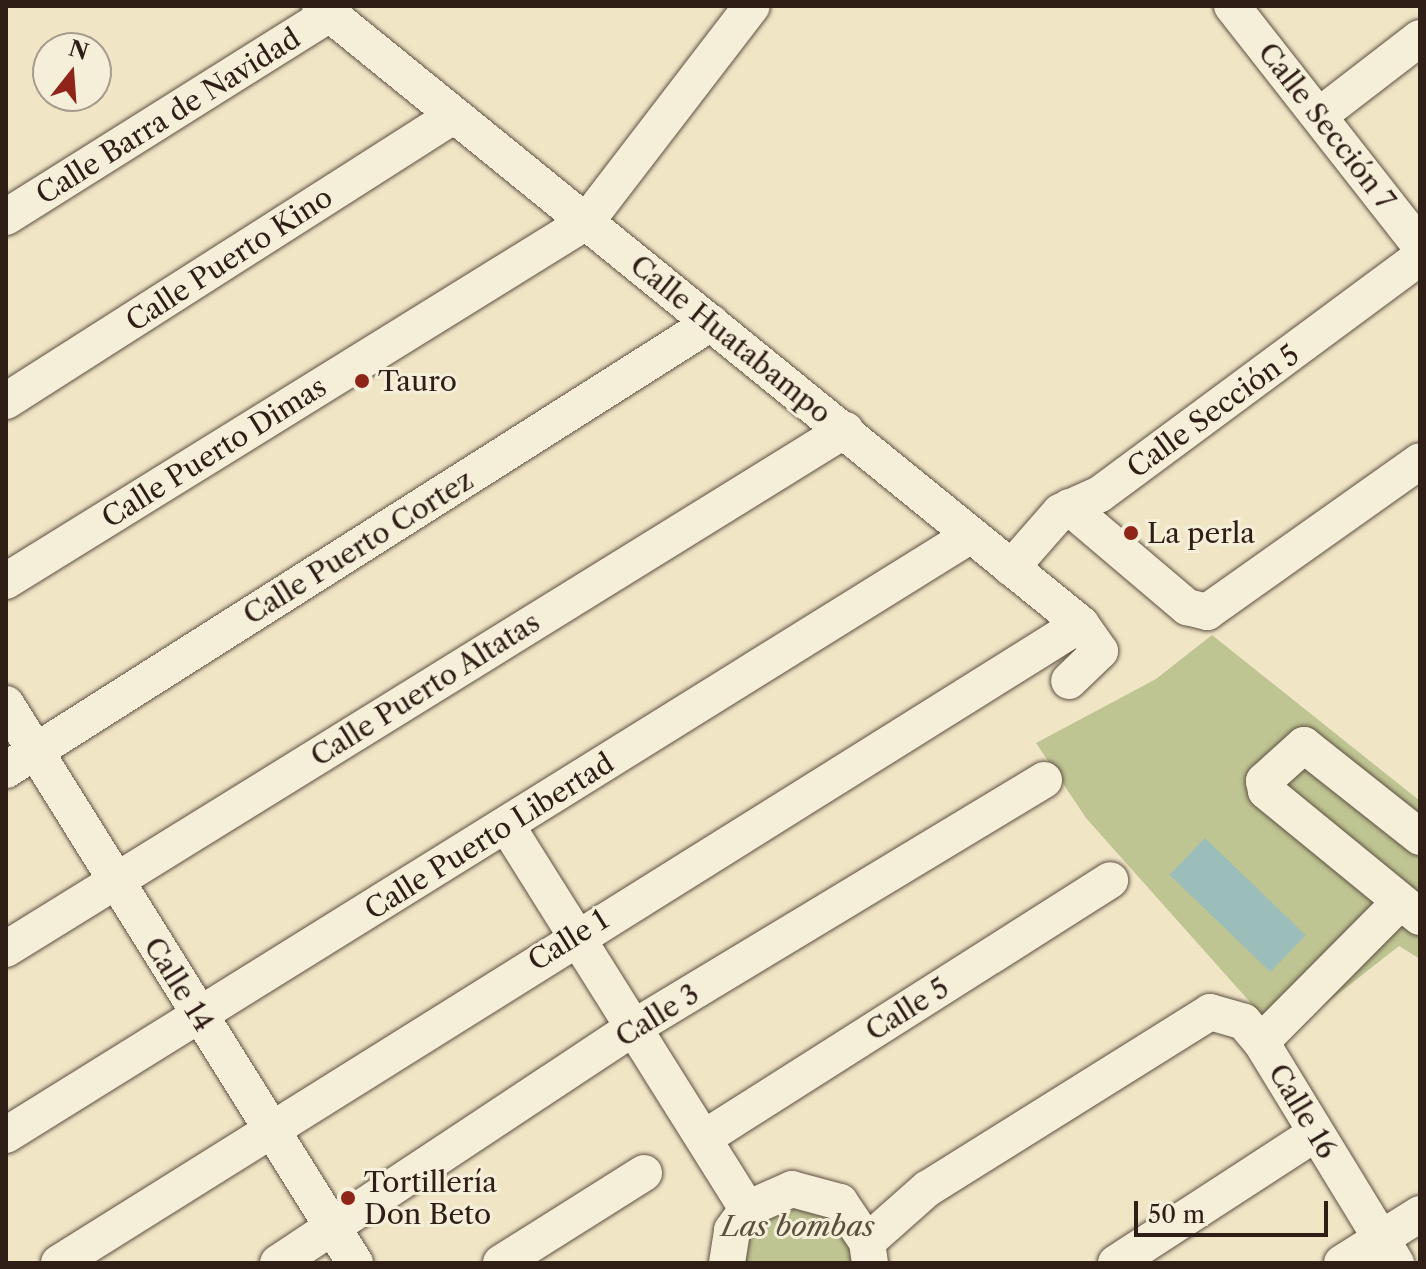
<!DOCTYPE html>
<html>
<head>
<meta charset="utf-8">
<style>
  body { margin:0 }
  #map { position:relative; width:1426px; height:1269px; overflow:hidden; background:#f0e6c6; font-family:"Libre Caslon Text",serif }
  div>[style] { position:absolute }
  [style*='--x'] { left:calc(var(--x)*1px); top:calc(var(--y)*1px); width:calc(var(--w)*1px); rotate:calc(var(--a)*1deg) }
  .green>* { inset:0; background:#bec492 }
  .water>* { inset:0; background:#9bbebb; transform-origin:0 0 }
  .roads { filter:drop-shadow(0 0 2px #5f5042) drop-shadow(0 0 2px #5f5042) }
  .minor>* { height:36px; margin:-18px; padding:0 18px; transform-origin:18px; border-radius:18px; background:#f5efda }
  .dots>* { width:22px; height:22px; translate:-50% -50%; box-sizing:border-box; border:4px solid #f5efda; border-radius:50% }
  span { translate:-50% -50%; white-space:nowrap; text-align:center; line-height:1.15; -webkit-text-stroke:6px #f5efda; paint-order:stroke }
  .street-label { font-size:28px; color:#2f1e16 }
  .poi-label { font-size:28px; color:#2f1e16 }
  .left { translate:0 -50%; text-align:left }
  .park-label { font-size:28px; color:#5a503b; font-style:italic }
  .frame { position:absolute; inset:0; border:8px solid #2f1e16; pointer-events:none }
  .north { position:absolute; left:32px; top:32px; width:80px; height:80px; box-sizing:border-box; background:#f5efda; border:2px solid #a69b8c; border-radius:50%; rotate:17deg; font-size:22px; font-weight:700; line-height:32px; text-align:center; color:#2f1e16 }
  .north::after { content:''; display:block; margin:auto; width:28px; height:36px; background:#8f2418; clip-path:polygon(50% 0,100% 100%,50% 72%,0 100%) }
  .scale { position:absolute; left:1134px; top:1201px; width:194px; height:36px; box-sizing:border-box; border:4px solid #2f1e16; border-top:0; padding-left:10px; font-size:24px; line-height:28px; white-space:nowrap; color:#2f1e16; -webkit-text-stroke:6px #f5efda; paint-order:stroke }
</style>
</head>
<body>
<div id="map">
  <div class="green">
    <i style="clip-path:polygon(1212px 635px,1420px 801px,1420px 959px,1399px 946px,1282px 1038px,1086px 818px,1036px 743px,1156px 679px)"></i>
    <i style="clip-path:polygon(820px 1193px,870px 1263px,727px 1263px,732px 1230px)"></i>
  </div>
  <div class="water">
    <i style="left:1205px;top:838px;width:140px;height:51px;rotate:44deg"></i>
  </div>
  <div class="roads">
    <div class="minor">
      <i style="--x:320;--y:6;--w:980;--a:39.08"></i>
      <i style="--x:1081;--y:624;--w:33;--a:55"></i>
      <i style="--x:1100;--y:651;--w:43;--a:135.9"></i>
      <i style="--x:1232;--y:6;--w:305;--a:51.9"></i>
      <i style="--x:1320;--y:115;--w:126;--a:-37.6"></i>
      <i style="--x:6;--y:217;--w:382;--a:-32.1"></i>
      <i style="--x:6;--y:401;--w:530;--a:-32.52"></i>
      <i style="--x:1069;--y:507;--w:155;--a:40.3"></i>
      <i style="--x:1187;--y:607;--w:21;--a:14"></i>
      <i style="--x:1207;--y:612;--w:261;--a:-35.3"></i>
      <i style="--x:1011;--y:568;--w:74;--a:-48.8"></i>
      <i style="--x:1060;--y:512;--w:44;--a:-24.2"></i>
      <i style="--x:1100;--y:494;--w:398;--a:-36.5"></i>
      <i style="--x:6;--y:581;--w:682;--a:-31.76"></i>
      <i style="--x:586;--y:222;--w:272;--a:-52.5"></i>
      <i style="--x:6;--y:704;--w:659;--a:58.02"></i>
      <i style="--x:6;--y:770;--w:835;--a:-32.38"></i>
      <i style="--x:507;--y:826;--w:452;--a:57.9"></i>
      <i style="--x:1420;--y:837;--w:148;--a:-141.6"></i>
      <i style="--x:1304;--y:745;--w:54;--a:138"></i>
      <i style="--x:1264;--y:781;--w:10;--a:79"></i>
      <i style="--x:1266;--y:791;--w:199;--a:39.3"></i>
      <i style="--x:6;--y:949;--w:987;--a:-31.74"></i>
      <i style="--x:1261;--y:1042;--w:197;--a:-45.2"></i>
      <i style="--x:6;--y:1135;--w:1136;--a:-31.87"></i>
      <i style="--x:704;--y:1138;--w:481;--a:-32.4"></i>
      <i style="--x:867;--y:1242;--w:80;--a:-41.5"></i>
      <i style="--x:927;--y:1189;--w:334;--a:-32"></i>
      <i style="--x:1210;--y:1012;--w:35;--a:16"></i>
      <i style="--x:1244;--y:1022;--w:26;--a:50"></i>
      <i style="--x:1261;--y:1042;--w:259;--a:58.6"></i>
      <i style="--x:59;--y:1263;--w:1205;--a:-32.02"></i>
      <i style="--x:278;--y:1263;--w:426;--a:-33.5"></i>
      <i style="--x:633;--y:1028;--w:480;--a:-31.1"></i>
      <i style="--x:501;--y:1263;--w:169;--a:-32.2"></i>
      <i style="--x:727;--y:1263;--w:33;--a:-81"></i>
      <i style="--x:732;--y:1230;--w:26;--a:-54"></i>
      <i style="--x:747;--y:1209;--w:49;--a:-24"></i>
      <i style="--x:792;--y:1189;--w:50;--a:15.2"></i>
      <i style="--x:840;--y:1202;--w:48;--a:56"></i>
      <i style="--x:867;--y:1242;--w:21;--a:82"></i>
      <i style="--x:1116;--y:1263;--w:237;--a:-33"></i>
      <i style="--x:1342;--y:1263;--w:92;--a:-32.1"></i>
    </div>
  </div>
  <div class="dots">
    <i style="left:362px;top:381px;background:#8f2418"></i>
    <i style="left:1131px;top:533px;background:#8f2418"></i>
    <i style="left:348px;top:1198px;background:#8f2418"></i>
  </div>
  <div class="street-label">
    <span style="left:168px;top:116px;rotate:-32deg">Calle Barra de Navidad</span>
    <span style="left:1327px;top:126px;rotate:52deg">Calle Sección 7</span>
    <span style="left:229px;top:259px;rotate:-33deg">Calle Puerto Kino</span>
    <span style="left:731px;top:339px;rotate:39deg">Calle Huatabampo</span>
    <span style="left:1213px;top:411px;rotate:-36deg">Calle Sección 5</span>
    <span style="left:214px;top:452px;rotate:-32deg">Calle Puerto Dimas</span>
    <span style="left:358px;top:547px;rotate:-32deg">Calle Puerto Cortez</span>
    <span style="left:425px;top:689px;rotate:-32deg">Calle Puerto Altatas</span>
    <span style="left:489px;top:836px;rotate:-32deg">Calle Puerto Libertad</span>
    <span style="left:568px;top:940px;rotate:-32deg">Calle 1</span>
    <span style="left:179px;top:984px;rotate:58deg">Calle 14</span>
    <span style="left:907px;top:1009px;rotate:-32deg">Calle 5</span>
    <span style="left:657px;top:1015px;rotate:-32deg">Calle 3</span>
    <span style="left:1303px;top:1111px;rotate:59deg">Calle 16</span>
  </div>
  <div class="poi-label">
    <span class="left" style="left:378px;top:381px">Tauro</span>
    <span class="left" style="left:1147px;top:533px">La perla</span>
    <span class="left" style="left:364px;top:1198px">Tortillería<br>Don Beto</span>
  </div>
  <div class="park-label">
    <span style="left:798px;top:1226px">Las bombas</span>
  </div>
  <div class="frame"></div>
  <div class="north">N</div>
  <div class="scale">50 m</div>
</div>
</body>
</html>
